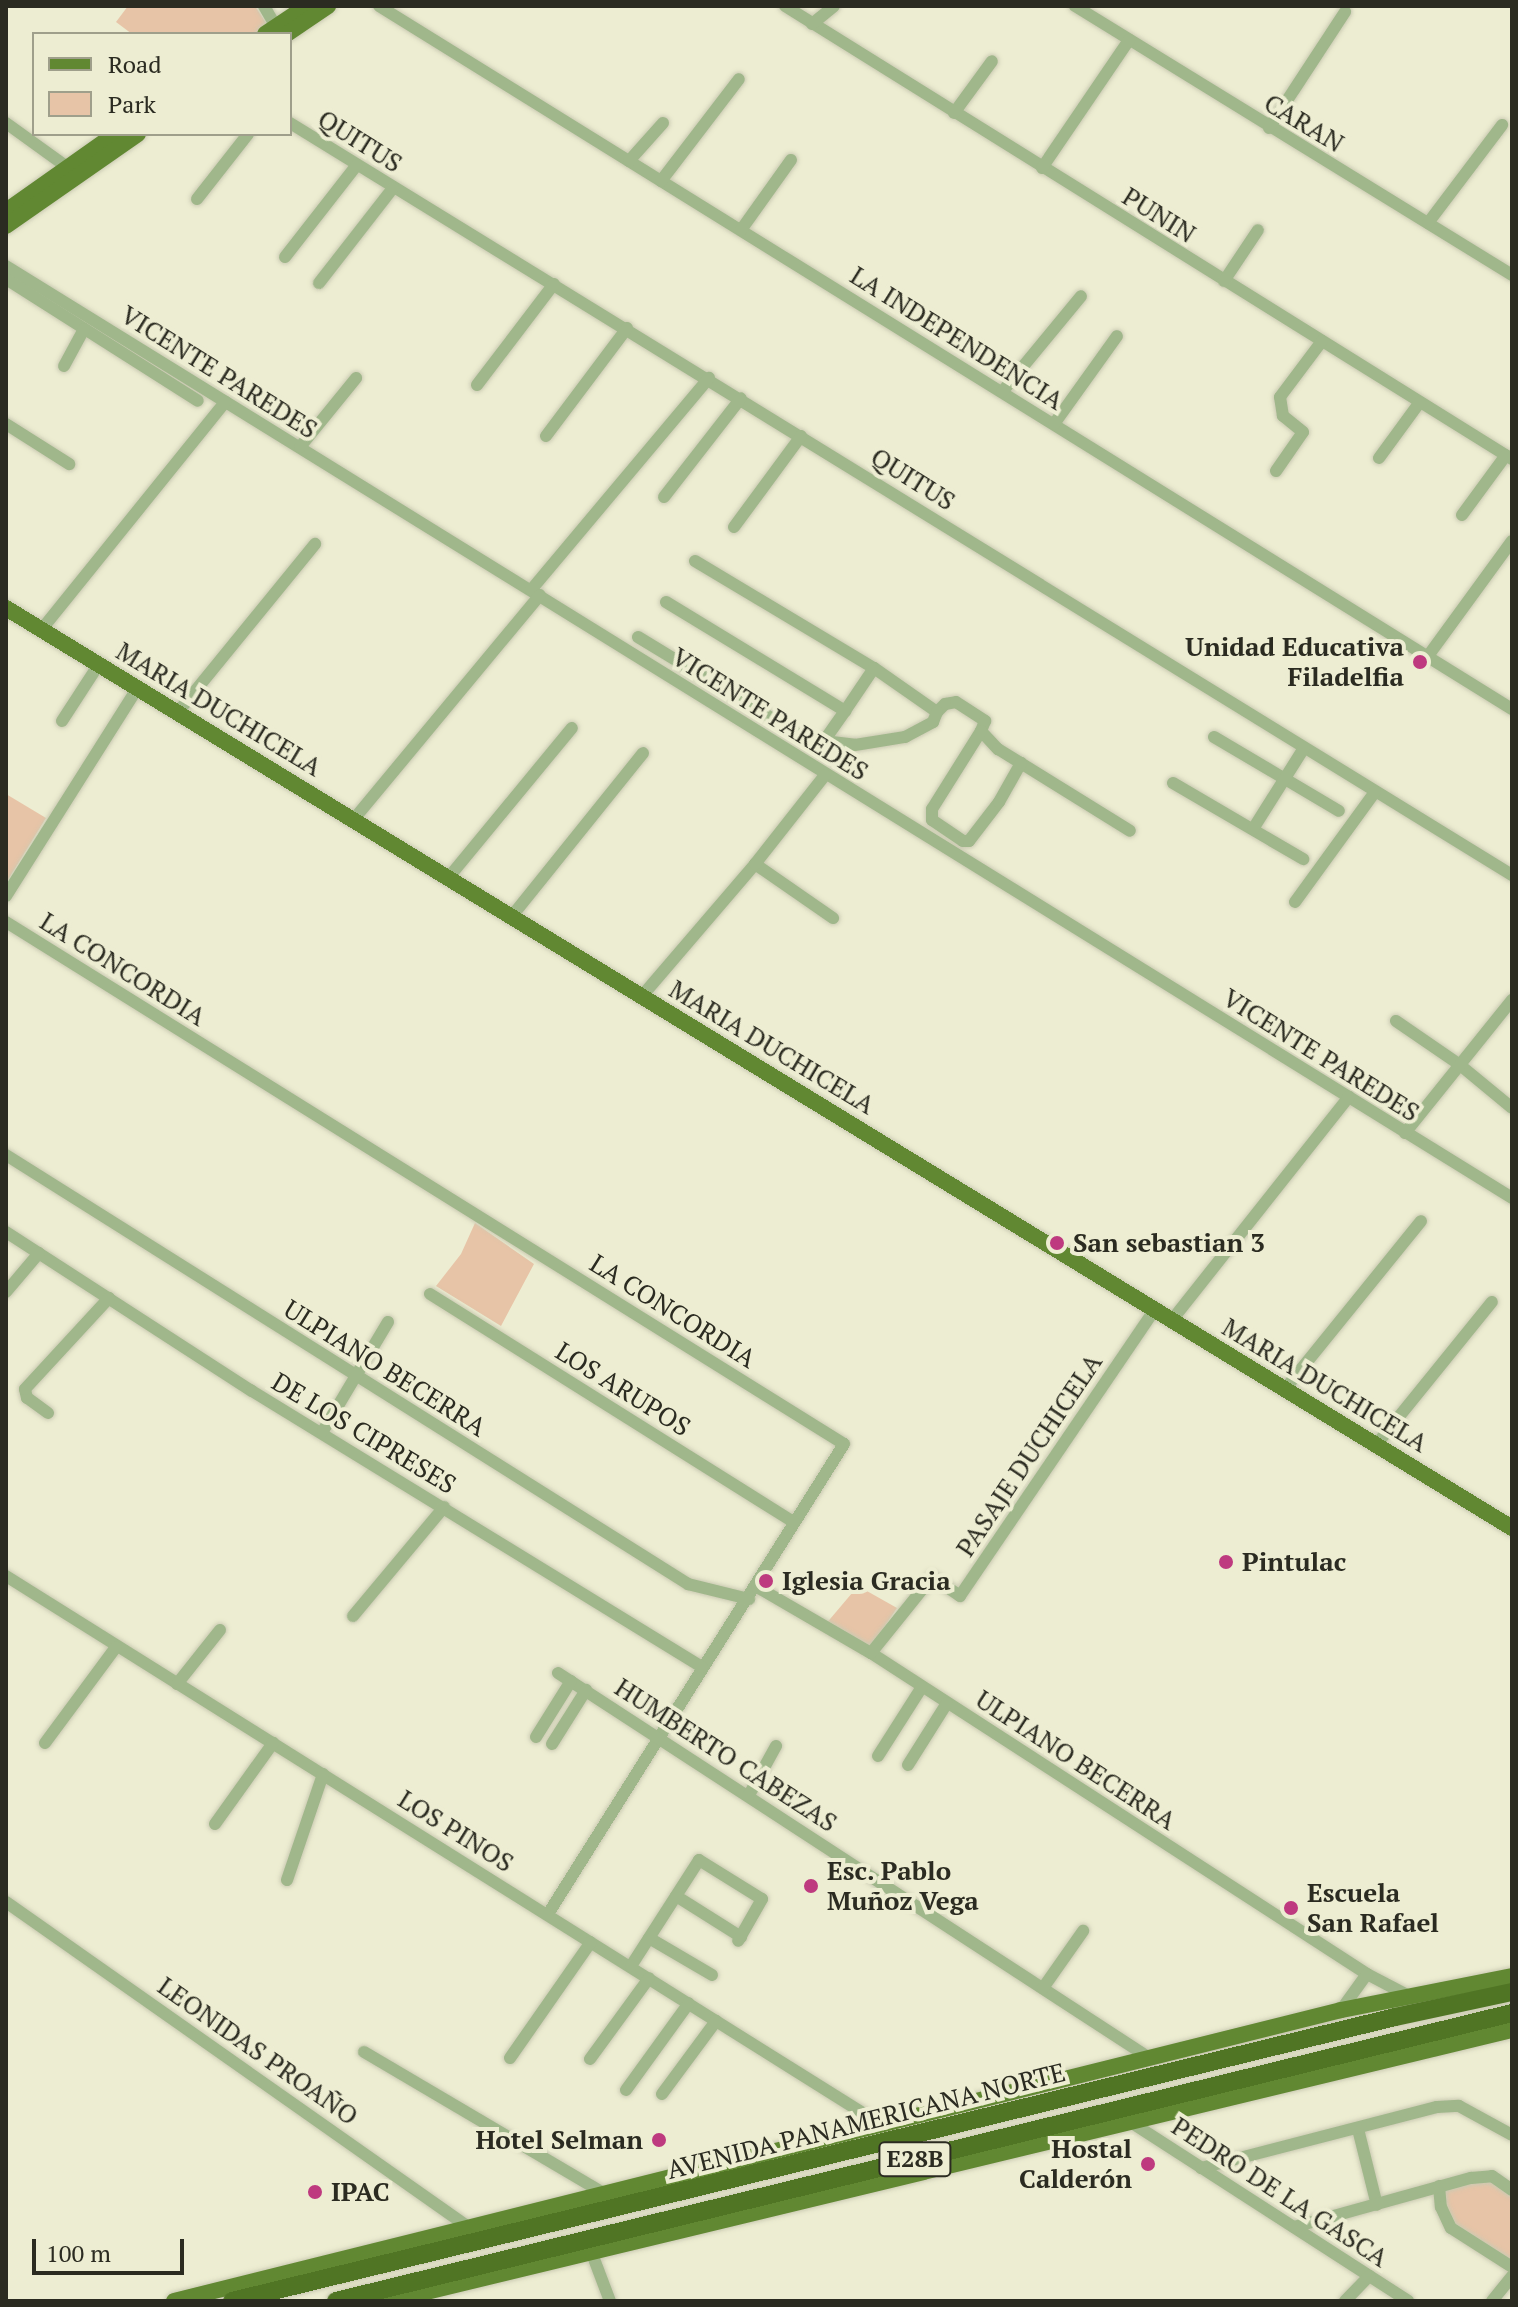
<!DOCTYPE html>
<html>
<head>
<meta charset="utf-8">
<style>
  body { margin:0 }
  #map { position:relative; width:1518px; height:2307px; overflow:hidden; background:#ededd2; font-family:"PT Serif",serif }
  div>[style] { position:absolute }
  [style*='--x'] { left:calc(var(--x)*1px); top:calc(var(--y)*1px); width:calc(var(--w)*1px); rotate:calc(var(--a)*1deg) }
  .green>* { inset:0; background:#e7c4a7 }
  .roads { filter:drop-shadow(0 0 2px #cacab2) drop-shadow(0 0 2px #cacab2) }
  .minor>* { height:12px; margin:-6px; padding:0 6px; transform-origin:6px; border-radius:6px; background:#a0b78b }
  .major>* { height:16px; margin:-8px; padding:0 8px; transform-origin:8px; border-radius:8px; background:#618832 }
  .highway>* { height:18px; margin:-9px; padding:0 9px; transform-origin:9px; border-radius:9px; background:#507524 }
  .dots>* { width:22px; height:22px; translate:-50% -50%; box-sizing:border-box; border:4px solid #ededd2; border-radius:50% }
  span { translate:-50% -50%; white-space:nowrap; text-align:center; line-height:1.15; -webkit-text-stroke:8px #ededd2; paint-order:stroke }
  .shield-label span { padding:2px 6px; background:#ededd2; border:2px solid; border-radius:6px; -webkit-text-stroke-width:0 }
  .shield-label { font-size:24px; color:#2b2b21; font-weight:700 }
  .street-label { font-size:26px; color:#2b2b21 }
  .poi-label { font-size:26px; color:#2b2b21; font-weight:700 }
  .right { translate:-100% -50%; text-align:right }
  .left { translate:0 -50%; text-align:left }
  .frame { position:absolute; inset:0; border:8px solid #2b2b21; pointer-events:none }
  .legend { position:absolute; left:32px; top:32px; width:260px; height:104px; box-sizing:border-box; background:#ededd2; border:2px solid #9f9f8b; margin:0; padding:10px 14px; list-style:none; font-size:24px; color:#2b2b21 }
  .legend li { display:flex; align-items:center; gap:16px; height:40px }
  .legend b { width:40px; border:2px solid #9f9f8b }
  .scale { position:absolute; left:32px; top:2239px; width:152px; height:36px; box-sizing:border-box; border:4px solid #2b2b21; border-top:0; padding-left:10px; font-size:24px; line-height:28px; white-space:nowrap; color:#2b2b21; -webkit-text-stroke:6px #ededd2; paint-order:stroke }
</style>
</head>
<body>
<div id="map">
  <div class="green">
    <i style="clip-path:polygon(128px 6px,255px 6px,268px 26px,256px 34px,132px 34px,116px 22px)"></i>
    <i style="clip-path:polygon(6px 794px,46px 818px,6px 883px)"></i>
    <i style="clip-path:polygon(475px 1223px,534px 1264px,501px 1326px,436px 1286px,461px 1254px)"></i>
    <i style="clip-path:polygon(858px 1586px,897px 1608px,868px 1651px,825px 1625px)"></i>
    <i style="clip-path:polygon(1493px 2180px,1512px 2194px,1512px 2263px,1460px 2230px,1449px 2218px,1444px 2204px,1444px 2188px)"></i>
  </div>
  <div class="roads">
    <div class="minor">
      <i style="--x:264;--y:6;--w:24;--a:60"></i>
      <i style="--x:379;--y:6;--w:1333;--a:31.82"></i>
      <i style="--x:785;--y:6;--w:857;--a:31.93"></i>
      <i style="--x:1075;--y:6;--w:513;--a:31.61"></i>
      <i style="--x:812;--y:24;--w:28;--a:-39"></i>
      <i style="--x:954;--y:113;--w:64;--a:-53.8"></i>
      <i style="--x:6;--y:123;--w:84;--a:35.8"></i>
      <i style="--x:290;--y:123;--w:1435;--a:31.61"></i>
      <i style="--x:1269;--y:128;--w:139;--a:-56.8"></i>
      <i style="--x:629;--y:161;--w:51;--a:-48.2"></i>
      <i style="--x:1042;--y:168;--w:155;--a:-55.8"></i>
      <i style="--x:661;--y:181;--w:128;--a:-52.6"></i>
      <i style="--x:197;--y:199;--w:83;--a:-51.9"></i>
      <i style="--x:1428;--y:223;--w:123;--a:-52.9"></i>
      <i style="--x:741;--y:230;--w:86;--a:-54.5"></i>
      <i style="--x:285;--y:257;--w:117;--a:-52"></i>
      <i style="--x:6;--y:266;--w:1771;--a:31.75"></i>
      <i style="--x:6;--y:279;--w:227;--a:32.4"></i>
      <i style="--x:1224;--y:281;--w:61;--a:-56.3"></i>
      <i style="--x:319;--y:283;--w:120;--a:-52.1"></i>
      <i style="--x:64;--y:366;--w:42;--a:-61.6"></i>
      <i style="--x:477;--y:385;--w:127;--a:-52.7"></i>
      <i style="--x:1002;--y:392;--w:124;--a:-50.5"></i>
      <i style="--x:6;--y:424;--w:75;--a:32.4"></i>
      <i style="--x:1054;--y:424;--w:108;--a:-54.4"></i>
      <i style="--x:546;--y:436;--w:135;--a:-53.1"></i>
      <i style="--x:300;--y:447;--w:89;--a:-50.9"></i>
      <i style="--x:1379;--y:458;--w:69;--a:-53.8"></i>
      <i style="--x:1276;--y:471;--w:47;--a:-55.3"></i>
      <i style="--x:1303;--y:432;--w:26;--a:-141"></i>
      <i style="--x:1283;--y:416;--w:19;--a:-99"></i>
      <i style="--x:1280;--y:397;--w:70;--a:-53.1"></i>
      <i style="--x:664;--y:497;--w:125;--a:-52.1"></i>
      <i style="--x:1462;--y:515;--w:74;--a:-53.7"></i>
      <i style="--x:734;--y:527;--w:113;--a:-53.6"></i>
      <i style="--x:695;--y:561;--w:209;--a:30.9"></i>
      <i style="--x:531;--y:590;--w:277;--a:-50"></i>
      <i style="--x:666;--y:602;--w:210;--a:31.3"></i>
      <i style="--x:845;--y:711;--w:52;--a:-56"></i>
      <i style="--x:874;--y:668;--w:77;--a:34.9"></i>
      <i style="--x:937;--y:712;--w:11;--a:-45"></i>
      <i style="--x:945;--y:704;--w:11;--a:-10"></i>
      <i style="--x:956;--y:702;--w:35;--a:33"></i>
      <i style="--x:985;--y:721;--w:11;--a:112"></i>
      <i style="--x:981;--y:731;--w:25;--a:47"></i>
      <i style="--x:998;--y:749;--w:155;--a:31.8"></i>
      <i style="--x:42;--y:629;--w:292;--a:-51.1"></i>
      <i style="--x:638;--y:637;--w:212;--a:31.3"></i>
      <i style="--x:1428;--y:656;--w:142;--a:-53.9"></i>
      <i style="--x:845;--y:711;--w:37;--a:125"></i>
      <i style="--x:824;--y:741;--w:31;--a:7"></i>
      <i style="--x:855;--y:745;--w:51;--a:-9.1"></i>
      <i style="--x:905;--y:737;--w:32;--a:-28"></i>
      <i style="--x:933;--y:722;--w:11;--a:-68"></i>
      <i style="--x:178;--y:712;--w:217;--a:-50.8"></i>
      <i style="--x:62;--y:721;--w:68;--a:-57"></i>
      <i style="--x:981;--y:731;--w:92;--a:122.1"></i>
      <i style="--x:932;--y:809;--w:11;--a:90"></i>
      <i style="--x:932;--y:820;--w:37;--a:34"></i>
      <i style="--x:963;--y:841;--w:6;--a:0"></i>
      <i style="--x:969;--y:841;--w:49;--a:-52.4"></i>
      <i style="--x:999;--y:802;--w:45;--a:-60.6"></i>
      <i style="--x:1214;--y:737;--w:145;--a:30.6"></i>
      <i style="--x:1173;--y:783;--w:151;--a:30.3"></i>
      <i style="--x:354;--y:819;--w:291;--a:-50.3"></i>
      <i style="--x:1253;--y:829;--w:96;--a:-57.8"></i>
      <i style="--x:755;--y:864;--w:95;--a:34.7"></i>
      <i style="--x:449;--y:877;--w:193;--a:-50.5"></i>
      <i style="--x:6;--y:896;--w:247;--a:-57.7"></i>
      <i style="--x:1295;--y:902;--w:136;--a:-54"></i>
      <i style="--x:512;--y:916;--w:209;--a:-51.2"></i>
      <i style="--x:6;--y:922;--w:987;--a:31.92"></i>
      <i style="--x:844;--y:1444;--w:555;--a:122.2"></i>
      <i style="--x:642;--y:996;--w:174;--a:-49.4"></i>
      <i style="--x:755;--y:864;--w:113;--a:-51.8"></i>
      <i style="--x:1396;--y:1021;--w:78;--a:34.5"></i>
      <i style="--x:1460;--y:1065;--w:67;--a:39.6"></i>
      <i style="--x:1405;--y:1133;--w:171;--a:-51.2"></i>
      <i style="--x:6;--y:1155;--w:806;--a:32.17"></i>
      <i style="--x:688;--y:1584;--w:63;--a:13.8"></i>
      <i style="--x:6;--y:1232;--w:293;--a:32.9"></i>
      <i style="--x:252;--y:1391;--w:528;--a:31.52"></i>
      <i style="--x:6;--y:1292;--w:51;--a:-49.8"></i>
      <i style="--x:430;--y:1294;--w:430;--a:32.1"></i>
      <i style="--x:1172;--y:1320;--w:285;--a:-51.6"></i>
      <i style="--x:1285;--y:1389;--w:216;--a:-51"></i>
      <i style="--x:48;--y:1413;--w:26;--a:-144"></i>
      <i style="--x:27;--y:1398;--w:9;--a:-103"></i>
      <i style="--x:25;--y:1389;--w:124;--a:-47.3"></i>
      <i style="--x:323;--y:1431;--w:127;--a:-59.2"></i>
      <i style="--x:1376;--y:1445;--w:184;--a:-51"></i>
      <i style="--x:6;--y:1576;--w:1034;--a:32.08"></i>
      <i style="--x:757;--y:1587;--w:132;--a:30.1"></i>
      <i style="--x:871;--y:1653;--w:591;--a:32.91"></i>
      <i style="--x:1367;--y:1974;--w:45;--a:27.7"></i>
      <i style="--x:353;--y:1616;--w:142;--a:-50.1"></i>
      <i style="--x:871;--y:1653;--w:97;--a:-51.2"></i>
      <i style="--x:932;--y:1577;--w:34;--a:34"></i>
      <i style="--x:960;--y:1596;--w:347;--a:-55.8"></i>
      <i style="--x:558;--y:1673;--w:708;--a:33.06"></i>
      <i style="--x:177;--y:1684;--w:69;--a:-51.5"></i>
      <i style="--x:536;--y:1737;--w:66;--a:-58"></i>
      <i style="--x:45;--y:1743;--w:119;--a:-53.5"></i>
      <i style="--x:552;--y:1744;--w:64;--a:-57.8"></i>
      <i style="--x:878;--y:1756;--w:82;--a:-57.5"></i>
      <i style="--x:908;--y:1765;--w:73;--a:-57.8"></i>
      <i style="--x:749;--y:1795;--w:56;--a:-61.1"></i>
      <i style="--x:215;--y:1824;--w:100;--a:-54.4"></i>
      <i style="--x:287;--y:1880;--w:112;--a:-71.2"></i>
      <i style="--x:676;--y:1896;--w:77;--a:32.2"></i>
      <i style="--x:6;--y:1902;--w:572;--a:35.11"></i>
      <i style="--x:649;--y:1938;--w:73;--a:30.4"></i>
      <i style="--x:631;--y:1966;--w:126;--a:-57.3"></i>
      <i style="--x:699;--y:1860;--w:74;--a:31.8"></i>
      <i style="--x:762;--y:1899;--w:48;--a:119.7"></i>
      <i style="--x:1043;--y:1988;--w:70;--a:-54.9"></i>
      <i style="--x:1341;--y:2010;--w:44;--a:-54.2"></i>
      <i style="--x:364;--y:2052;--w:280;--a:30.5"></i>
      <i style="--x:510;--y:2058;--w:141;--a:-55.1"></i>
      <i style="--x:590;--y:2059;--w:100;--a:-53.9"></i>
      <i style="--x:626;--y:2090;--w:107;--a:-54.1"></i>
      <i style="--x:662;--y:2094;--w:91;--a:-53.5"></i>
      <i style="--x:1129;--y:2121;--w:332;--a:32.8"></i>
      <i style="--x:1358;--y:2129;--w:78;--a:76"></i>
      <i style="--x:1201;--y:2168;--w:244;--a:-14.5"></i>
      <i style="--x:1437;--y:2107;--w:22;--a:-3"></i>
      <i style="--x:1459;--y:2106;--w:60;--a:28.7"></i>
      <i style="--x:1439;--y:2186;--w:21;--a:85"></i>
      <i style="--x:1441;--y:2207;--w:23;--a:65"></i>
      <i style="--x:1451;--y:2228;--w:72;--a:32.6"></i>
      <i style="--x:1294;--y:2227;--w:184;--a:-15.5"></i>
      <i style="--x:1471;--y:2178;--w:21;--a:-5"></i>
      <i style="--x:1492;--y:2176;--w:24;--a:35"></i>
      <i style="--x:591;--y:2251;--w:53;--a:69.2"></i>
      <i style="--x:1345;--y:2301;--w:35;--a:-46"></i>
      <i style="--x:1492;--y:2301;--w:32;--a:-51"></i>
    </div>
    <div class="major">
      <i style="--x:265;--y:34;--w:50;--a:-33.7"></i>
      <i style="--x:287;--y:34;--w:50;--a:-34.3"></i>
      <i style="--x:6;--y:211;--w:133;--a:-35.2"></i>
      <i style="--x:6;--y:226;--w:161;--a:-34.9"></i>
      <i style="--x:6;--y:608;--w:1765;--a:31.42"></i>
      <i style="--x:174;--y:2301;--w:1203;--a:-14"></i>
      <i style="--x:1341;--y:2010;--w:174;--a:-11.2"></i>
      <i style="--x:389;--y:2301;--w:1155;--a:-13.57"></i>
    </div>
    <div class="highway">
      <i style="--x:232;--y:2301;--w:1197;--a:-13.72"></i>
      <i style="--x:1395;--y:2017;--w:120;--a:-12.1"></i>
      <i style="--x:336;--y:2301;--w:1211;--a:-13.76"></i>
    </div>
  </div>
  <div class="dots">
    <i style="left:1420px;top:662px;background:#be3a7f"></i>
    <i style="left:1057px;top:1243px;background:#be3a7f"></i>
    <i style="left:1226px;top:1562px;background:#be3a7f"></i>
    <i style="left:766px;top:1581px;background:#be3a7f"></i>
    <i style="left:811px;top:1886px;background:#be3a7f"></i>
    <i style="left:1291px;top:1908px;background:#be3a7f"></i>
    <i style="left:659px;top:2140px;background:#be3a7f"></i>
    <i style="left:1148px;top:2164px;background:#be3a7f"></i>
    <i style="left:315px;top:2192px;background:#be3a7f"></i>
  </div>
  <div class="shield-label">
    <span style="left:915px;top:2159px">E28B</span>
  </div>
  <div class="street-label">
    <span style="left:1304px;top:123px;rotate:31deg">CARAN</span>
    <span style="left:360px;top:141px;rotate:32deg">QUITUS</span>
    <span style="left:1159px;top:215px;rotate:32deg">PUNIN</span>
    <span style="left:957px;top:338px;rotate:32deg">LA INDEPENDENCIA</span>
    <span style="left:219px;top:372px;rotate:32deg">VICENTE PAREDES</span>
    <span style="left:913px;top:479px;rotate:32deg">QUITUS</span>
    <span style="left:219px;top:709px;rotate:31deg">MARIA DUCHICELA</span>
    <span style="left:770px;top:714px;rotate:32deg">VICENTE PAREDES</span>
    <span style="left:123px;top:969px;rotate:32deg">LA CONCORDIA</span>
    <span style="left:772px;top:1047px;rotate:31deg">MARIA DUCHICELA</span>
    <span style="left:1321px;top:1055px;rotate:32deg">VICENTE PAREDES</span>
    <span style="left:673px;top:1311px;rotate:32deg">LA CONCORDIA</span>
    <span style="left:385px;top:1368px;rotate:32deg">ULPIANO BECERRA</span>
    <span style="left:1325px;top:1385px;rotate:31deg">MARIA DUCHICELA</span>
    <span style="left:623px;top:1389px;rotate:32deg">LOS ARUPOS</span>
    <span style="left:364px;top:1433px;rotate:31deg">DE LOS CIPRESES</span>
    <span style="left:1029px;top:1455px;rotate:-56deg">PASAJE DUCHICELA</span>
    <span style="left:726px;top:1755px;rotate:33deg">HUMBERTO CABEZAS</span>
    <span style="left:1076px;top:1760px;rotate:33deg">ULPIANO BECERRA</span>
    <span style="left:456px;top:1831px;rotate:32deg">LOS PINOS</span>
    <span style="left:258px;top:2051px;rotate:35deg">LEONIDAS PROAÑO</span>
    <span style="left:866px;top:2121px;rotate:-14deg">AVENIDA PANAMERICANA NORTE</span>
    <span style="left:1280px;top:2192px;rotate:33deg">PEDRO DE LA GASCA</span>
  </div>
  <div class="poi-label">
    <span class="right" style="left:1404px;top:662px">Unidad Educativa<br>Filadelfia</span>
    <span class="left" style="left:1073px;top:1243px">San sebastian 3</span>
    <span class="left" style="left:1242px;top:1562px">Pintulac</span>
    <span class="left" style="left:782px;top:1581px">Iglesia Gracia</span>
    <span class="left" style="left:827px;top:1886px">Esc. Pablo<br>Muñoz Vega</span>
    <span class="left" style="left:1307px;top:1908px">Escuela<br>San Rafael</span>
    <span class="right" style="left:643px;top:2140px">Hotel Selman</span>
    <span class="right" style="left:1132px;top:2164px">Hostal<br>Calderón</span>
    <span class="left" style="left:331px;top:2192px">IPAC</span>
  </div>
  <div class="frame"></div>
  <ul class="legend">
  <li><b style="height:10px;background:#618832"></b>Road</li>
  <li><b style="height:22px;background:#e7c4a7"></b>Park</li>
  </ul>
  <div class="scale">100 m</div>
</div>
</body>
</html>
